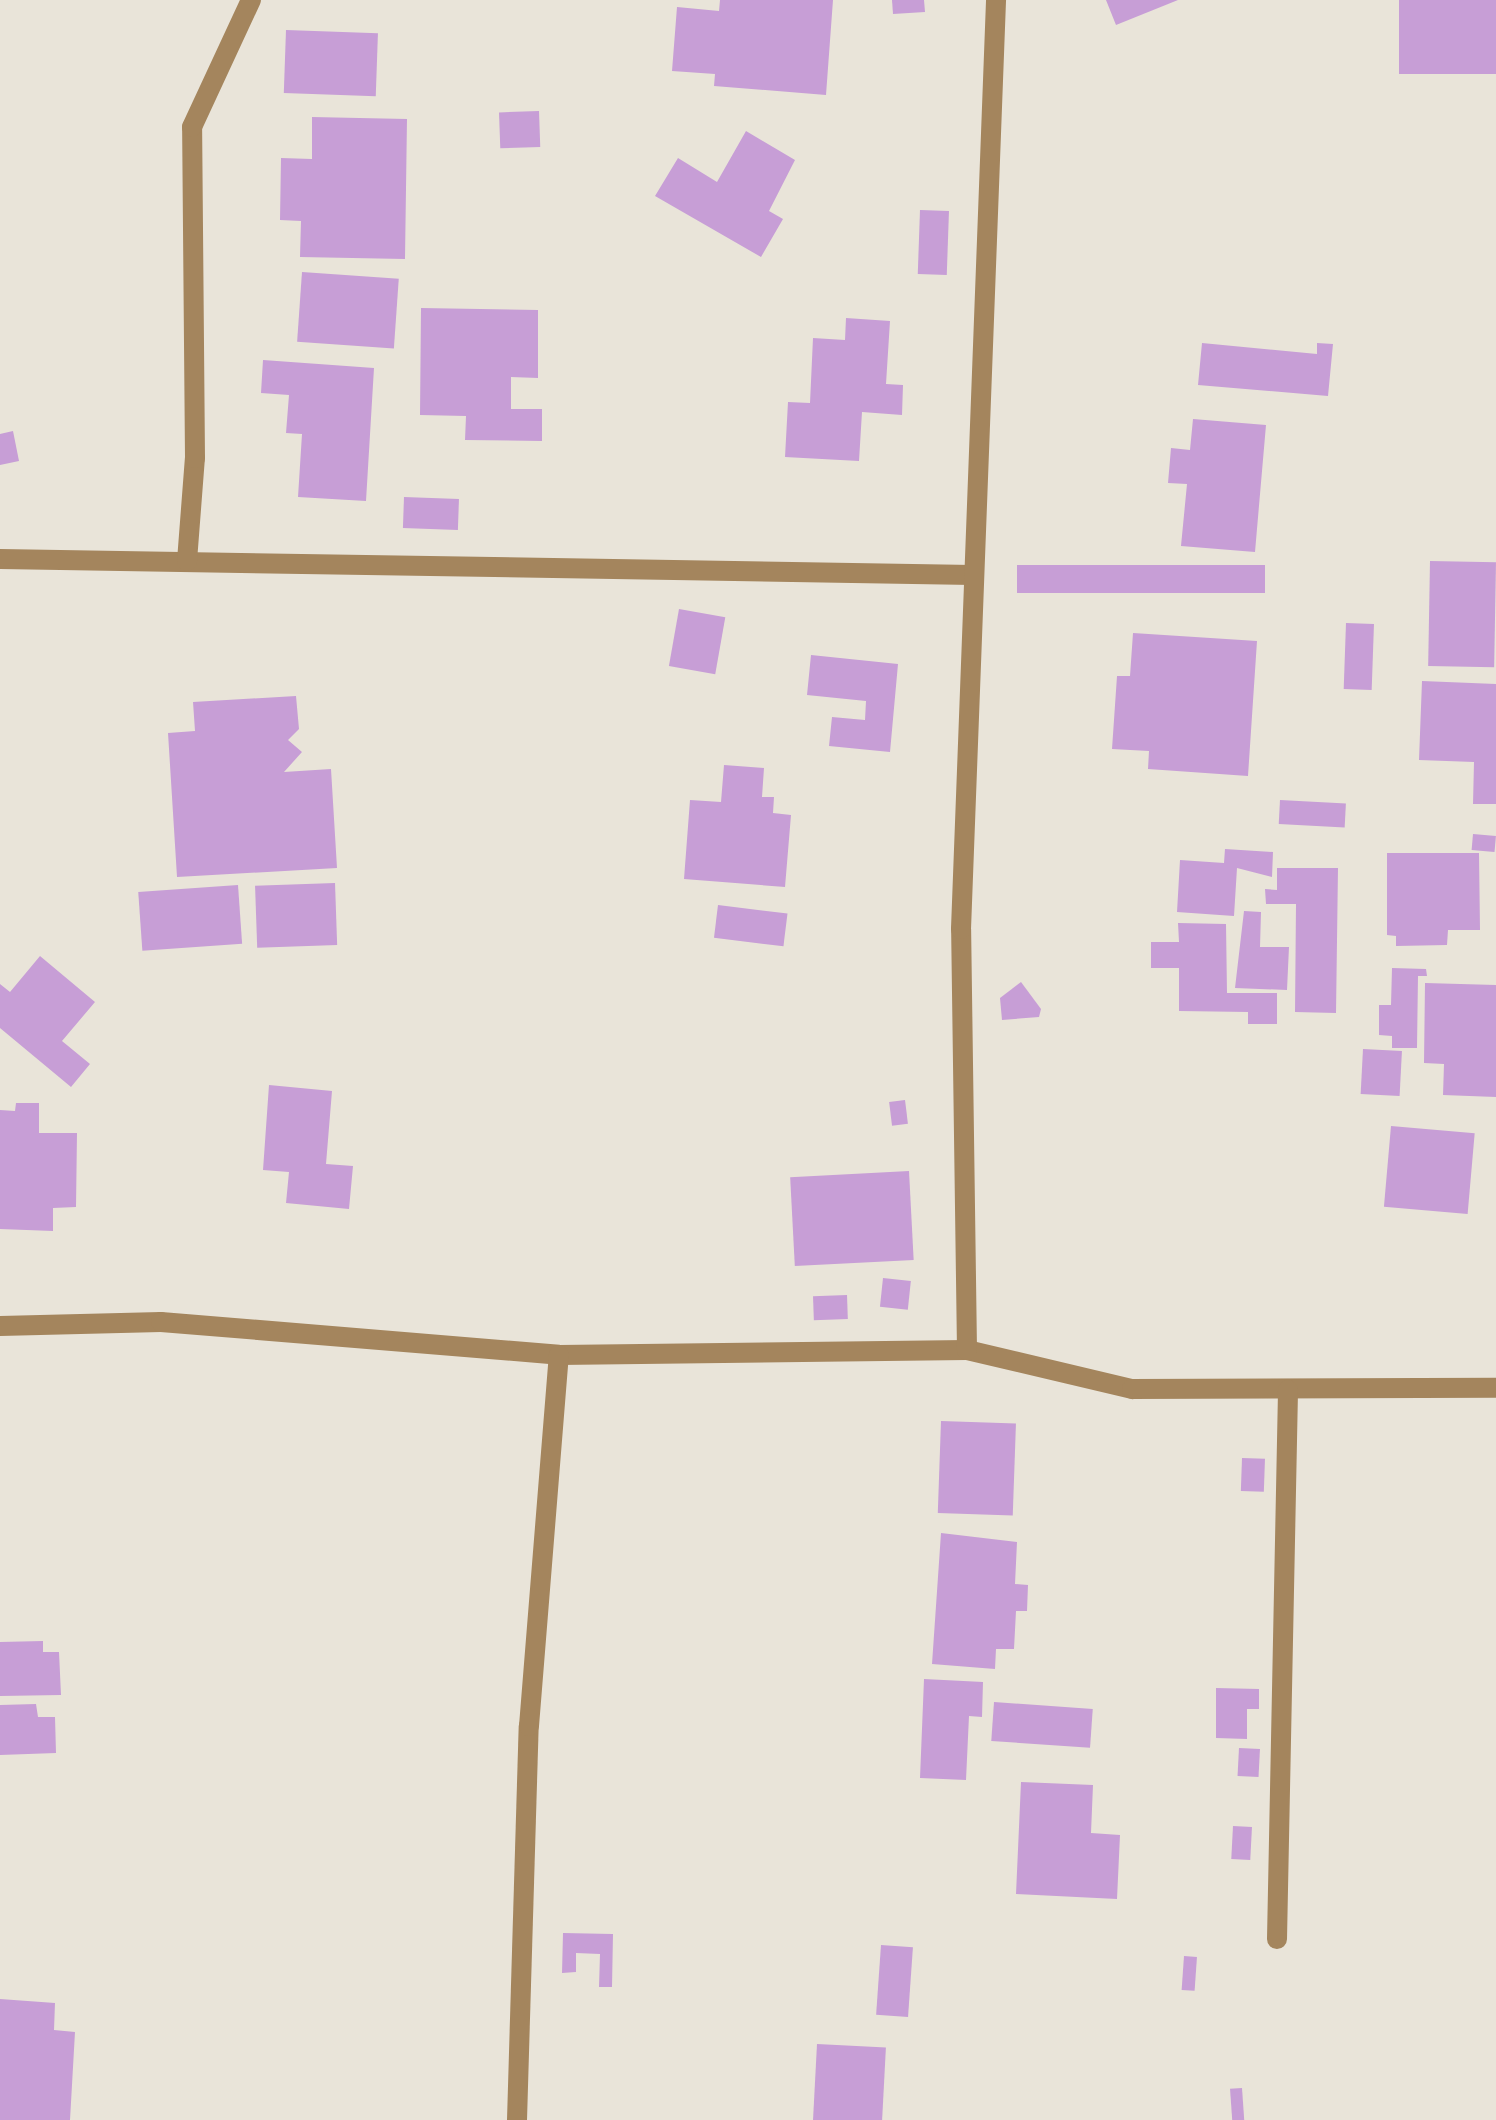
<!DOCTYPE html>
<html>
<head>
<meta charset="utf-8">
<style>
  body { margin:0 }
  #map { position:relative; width:1496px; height:2120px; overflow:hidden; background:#e9e4d9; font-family:"IBM Plex Serif",serif }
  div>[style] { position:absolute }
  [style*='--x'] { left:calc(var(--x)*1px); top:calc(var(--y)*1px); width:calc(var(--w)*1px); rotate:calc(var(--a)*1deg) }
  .building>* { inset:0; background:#c79ed6; transform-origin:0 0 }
  .street>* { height:20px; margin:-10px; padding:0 10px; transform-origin:10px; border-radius:10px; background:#a4855d }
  span { translate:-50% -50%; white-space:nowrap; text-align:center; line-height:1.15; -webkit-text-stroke:6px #fff; paint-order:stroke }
</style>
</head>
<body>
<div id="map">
  <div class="building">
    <i style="clip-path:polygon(720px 0,833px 0,826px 95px,714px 86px,715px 74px,672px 71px,677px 7px,719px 11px)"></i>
    <i style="clip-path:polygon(892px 0,924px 0,925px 12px,893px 14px)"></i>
    <i style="clip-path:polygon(1106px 0,1178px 0,1116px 25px)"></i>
    <i style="left:1399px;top:0;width:97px;height:74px"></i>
    <i style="left:286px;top:30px;width:92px;height:63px;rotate:2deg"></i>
    <i style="left:539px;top:111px;width:36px;height:40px;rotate:88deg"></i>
    <i style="clip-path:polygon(312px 117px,407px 119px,405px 259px,300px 257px,301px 221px,280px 220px,281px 158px,312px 159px)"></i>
    <i style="clip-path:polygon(746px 131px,795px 160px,769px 211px,783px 219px,761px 257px,655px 196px,678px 158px,717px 182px)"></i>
    <i style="left:920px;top:210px;width:29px;height:64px;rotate:2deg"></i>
    <i style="left:302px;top:272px;width:97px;height:70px;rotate:4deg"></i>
    <i style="clip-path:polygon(421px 308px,538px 310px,538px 378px,511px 377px,511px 409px,542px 409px,542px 441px,465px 440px,466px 416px,420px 415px)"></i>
    <i style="clip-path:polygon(846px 318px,890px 321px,886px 384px,903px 385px,902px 415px,862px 412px,859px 461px,785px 457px,788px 402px,810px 403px,813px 338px,845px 340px)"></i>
    <i style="clip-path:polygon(1202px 343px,1317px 354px,1317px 343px,1333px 344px,1328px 396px,1198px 385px)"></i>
    <i style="clip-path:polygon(263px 360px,374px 368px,366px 501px,298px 497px,302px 434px,286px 433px,289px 395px,261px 393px)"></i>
    <i style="clip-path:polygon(1193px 419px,1266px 425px,1255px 552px,1181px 546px,1187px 484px,1168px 483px,1171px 448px,1190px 450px)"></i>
    <i style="clip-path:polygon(13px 431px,19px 461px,0 465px,0 434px)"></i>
    <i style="left:404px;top:497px;width:55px;height:31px;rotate:2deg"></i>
    <i style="left:1430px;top:561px;width:66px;height:105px;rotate:1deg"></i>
    <i style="left:1017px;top:565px;width:248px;height:28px"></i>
    <i style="left:679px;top:609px;width:47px;height:58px;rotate:10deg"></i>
    <i style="left:1346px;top:623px;width:28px;height:66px;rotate:2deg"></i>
    <i style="clip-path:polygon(1133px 633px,1257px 641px,1248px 776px,1148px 769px,1149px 751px,1112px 749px,1117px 676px,1130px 676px)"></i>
    <i style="clip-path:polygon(811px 655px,898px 664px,890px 752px,829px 746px,832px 717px,865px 720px,866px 701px,807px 695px)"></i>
    <i style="clip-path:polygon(1422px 681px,1496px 684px,1496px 804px,1473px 804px,1474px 762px,1419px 760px)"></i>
    <i style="clip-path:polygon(296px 696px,299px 729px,288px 740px,302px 752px,284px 772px,331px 769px,337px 868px,177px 877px,168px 733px,195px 731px,193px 702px)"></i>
    <i style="clip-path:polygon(724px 765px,764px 768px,762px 797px,774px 797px,773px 813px,791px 815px,785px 887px,684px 879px,690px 800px,721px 802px)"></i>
    <i style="left:1280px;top:800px;width:66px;height:24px;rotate:3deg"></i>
    <i style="left:1473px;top:834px;width:23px;height:16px;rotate:5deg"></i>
    <i style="clip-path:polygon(1225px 849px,1273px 852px,1272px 877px,1237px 868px,1234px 916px,1177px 912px,1180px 860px,1224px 863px)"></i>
    <i style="clip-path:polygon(1387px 853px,1479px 853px,1480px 930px,1448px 930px,1447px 945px,1396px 946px,1396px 936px,1387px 935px)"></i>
    <i style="clip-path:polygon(1277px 868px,1338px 868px,1336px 1013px,1295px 1012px,1296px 904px,1266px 904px,1265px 889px,1277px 890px)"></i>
    <i style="left:335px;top:883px;width:62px;height:80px;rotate:88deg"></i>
    <i style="left:238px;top:885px;width:59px;height:100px;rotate:86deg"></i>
    <i style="left:718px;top:905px;width:70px;height:33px;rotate:7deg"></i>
    <i style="clip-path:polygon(1244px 911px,1261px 912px,1260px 947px,1289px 947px,1287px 990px,1235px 988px)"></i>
    <i style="clip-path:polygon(1178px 923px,1226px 924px,1227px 993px,1277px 993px,1277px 1024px,1248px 1024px,1248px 1012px,1179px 1011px,1179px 968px,1151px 968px,1151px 942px,1179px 942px)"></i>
    <i style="clip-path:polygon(40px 956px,95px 1002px,62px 1041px,90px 1064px,71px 1087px,0 1028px,0 984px,10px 992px)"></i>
    <i style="clip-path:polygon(1392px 968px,1426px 969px,1427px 976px,1418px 976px,1417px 1048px,1392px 1048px,1392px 1036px,1379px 1035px,1379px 1005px,1391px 1005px)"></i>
    <i style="clip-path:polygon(1021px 982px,1041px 1009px,1039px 1017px,1002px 1020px,1000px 998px)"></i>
    <i style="clip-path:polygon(1425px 983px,1496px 985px,1496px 1097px,1443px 1095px,1444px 1064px,1424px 1063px)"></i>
    <i style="left:1363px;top:1049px;width:39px;height:45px;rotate:3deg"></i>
    <i style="clip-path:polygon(269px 1085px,332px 1091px,326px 1164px,353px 1166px,349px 1209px,286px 1203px,289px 1172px,263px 1170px)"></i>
    <i style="left:905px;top:1100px;width:24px;height:16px;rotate:83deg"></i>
    <i style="clip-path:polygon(16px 1103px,39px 1103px,39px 1133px,77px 1133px,76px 1207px,53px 1208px,53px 1231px,0 1229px,0 1110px,15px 1111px)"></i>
    <i style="left:1391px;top:1126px;width:84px;height:81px;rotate:5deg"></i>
    <i style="left:909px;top:1171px;width:89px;height:119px;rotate:87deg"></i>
    <i style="left:883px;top:1278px;width:28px;height:29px;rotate:6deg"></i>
    <i style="left:847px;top:1295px;width:24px;height:34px;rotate:88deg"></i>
    <i style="left:941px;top:1421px;width:75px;height:92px;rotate:2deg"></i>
    <i style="left:1242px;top:1458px;width:23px;height:33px;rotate:2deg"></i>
    <i style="clip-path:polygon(941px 1533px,1017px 1542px,1015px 1584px,1028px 1585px,1027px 1611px,1016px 1611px,1014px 1649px,996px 1649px,995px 1669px,932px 1664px)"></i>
    <i style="clip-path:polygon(43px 1641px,43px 1652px,59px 1652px,61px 1695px,0 1696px,0 1642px)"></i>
    <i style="clip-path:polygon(924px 1679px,983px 1682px,982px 1717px,969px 1716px,966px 1780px,920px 1778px)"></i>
    <i style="clip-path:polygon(1216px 1688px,1259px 1689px,1259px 1709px,1247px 1709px,1247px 1739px,1216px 1738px)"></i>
    <i style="left:994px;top:1702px;width:99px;height:39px;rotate:4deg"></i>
    <i style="clip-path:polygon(36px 1704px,38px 1717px,55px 1717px,56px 1753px,0 1755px,0 1705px)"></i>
    <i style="left:1239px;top:1748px;width:21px;height:28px;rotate:3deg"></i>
    <i style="clip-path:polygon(1021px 1782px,1093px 1785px,1091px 1833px,1120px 1835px,1117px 1899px,1016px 1894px)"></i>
    <i style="left:1233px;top:1826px;width:19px;height:33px;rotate:3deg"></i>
    <i style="clip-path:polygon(563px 1933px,613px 1934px,612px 1987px,599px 1987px,600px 1954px,576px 1953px,576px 1972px,562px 1973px)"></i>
    <i style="left:881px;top:1945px;width:32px;height:70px;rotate:4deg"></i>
    <i style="left:1184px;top:1956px;width:13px;height:34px;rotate:4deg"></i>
    <i style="clip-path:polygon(0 1999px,55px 2003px,54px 2030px,75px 2032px,70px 2120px,0 2120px)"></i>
    <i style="left:817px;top:2044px;width:69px;height:76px;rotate:3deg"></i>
    <i style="left:1242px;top:2088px;width:32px;height:12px;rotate:86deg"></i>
  </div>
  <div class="street">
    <i style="--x:0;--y:559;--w:973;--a:0.94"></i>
    <i style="--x:187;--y:561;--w:103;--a:-85.6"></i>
    <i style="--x:195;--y:458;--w:331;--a:-90.5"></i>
    <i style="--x:192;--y:127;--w:140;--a:-65.1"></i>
    <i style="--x:0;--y:1326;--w:161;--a:-1.4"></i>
    <i style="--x:161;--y:1322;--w:399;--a:4.7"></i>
    <i style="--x:559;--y:1355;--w:408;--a:-0.7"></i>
    <i style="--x:967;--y:1350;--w:170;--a:13.3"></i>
    <i style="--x:1132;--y:1389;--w:364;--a:-0.2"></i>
    <i style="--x:967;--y:1350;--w:421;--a:-90.8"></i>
    <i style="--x:961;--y:929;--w:930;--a:-87.84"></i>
    <i style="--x:1277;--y:1939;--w:549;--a:-88.85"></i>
    <i style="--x:517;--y:2120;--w:394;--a:-88.3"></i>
    <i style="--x:529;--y:1726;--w:372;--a:-85.4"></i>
  </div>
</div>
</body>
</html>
